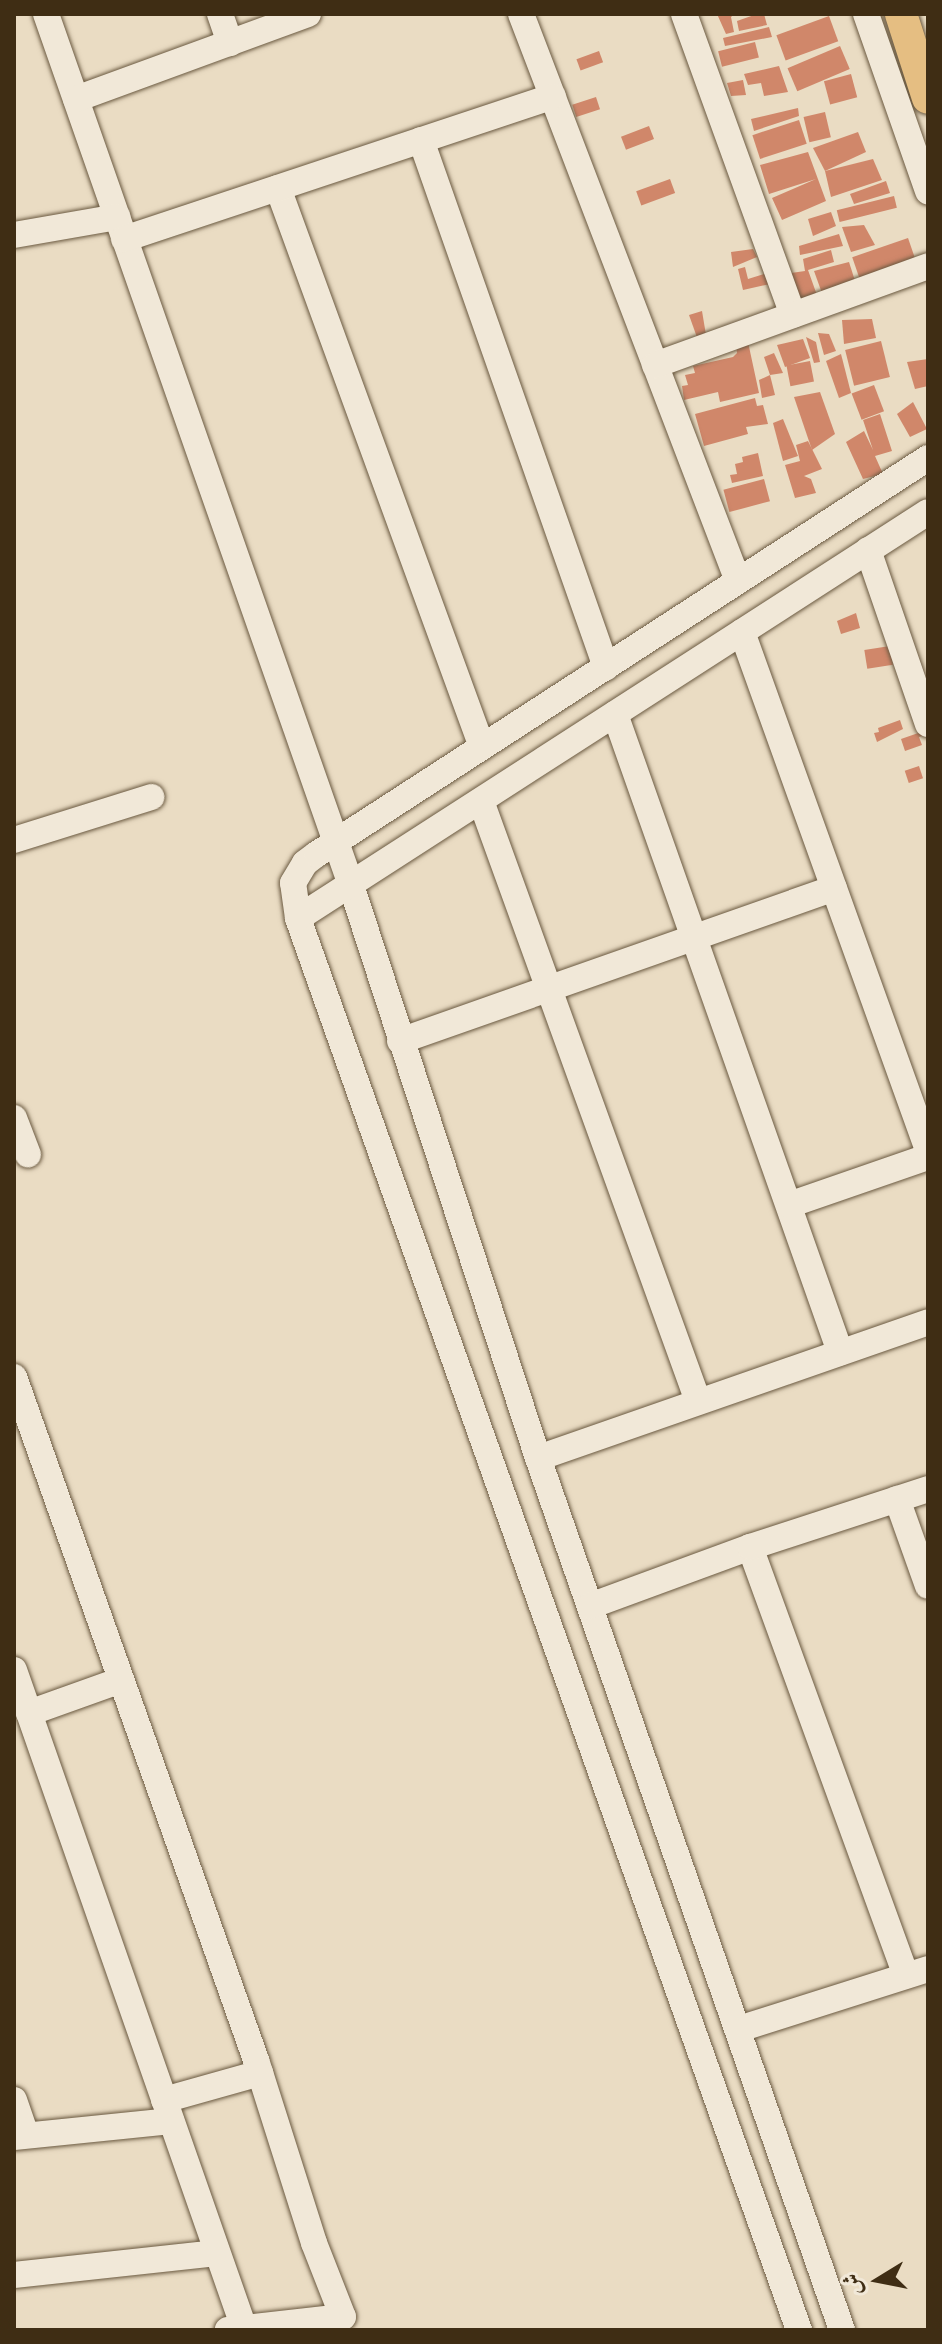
<!DOCTYPE html>
<html>
<head>
<meta charset="utf-8">
<style>
  body { margin:0 }
  #map { position:relative; width:942px; height:2344px; overflow:hidden; background:#eadcc3; font-family:Vollkorn,Amiri,serif }
  div>[style] { position:absolute }
  [style*='--x'] { left:calc(var(--x)*1px); top:calc(var(--y)*1px); width:calc(var(--w)*1px); rotate:calc(var(--a)*1deg) }
  .building>* { inset:0; background:#d0876a; transform-origin:0 0 }
  .roads { filter:drop-shadow(0 0 2px #6a5940) drop-shadow(0 0 2px #6a5940) }
  .minor>* { height:26px; margin:-13px; padding:0 13px; transform-origin:13px; border-radius:13px; background:#f1e8d8 }
  .major>* { height:32px; margin:-16px; padding:0 16px; transform-origin:16px; border-radius:16px; background:#e5be82 }
  span { translate:-50% -50%; white-space:nowrap; text-align:center; line-height:1.15; -webkit-text-stroke:7px #f1e8d8; paint-order:stroke }
  .frame { position:absolute; inset:0; border:16px solid #3f2d14; pointer-events:none }
  .north { position:absolute; left:838px; top:2240px; width:80px; height:80px; -webkit-text-stroke:6px #f1e8d8; paint-order:stroke; rotate:260deg; font-size:22px; font-weight:700; line-height:32px; text-align:center; color:#3f2d14 }
  .north::after { content:''; display:block; margin:auto; width:28px; height:36px; background:#3f2d14; clip-path:polygon(50% 0,100% 100%,50% 72%,0 100%) }
</style>
</head>
<body>
<div id="map">
  <div class="building">
    <i style="clip-path:polygon(717px 14px,734px 14px,731px 17px,734px 32px,726px 34px)"></i>
    <i style="clip-path:polygon(757px 14px,764px 14px,767px 25px,739px 31px,737px 21px)"></i>
    <i style="left:829px;top:16px;width:27px;height:56px;rotate:70deg"></i>
    <i style="clip-path:polygon(769px 27px,772px 37px,725px 46px,723px 38px)"></i>
    <i style="left:755px;top:42px;width:16px;height:38px;rotate:76deg"></i>
    <i style="left:840px;top:46px;width:25px;height:57px;rotate:67deg"></i>
    <i style="left:599px;top:51px;width:12px;height:24px;rotate:70deg"></i>
    <i style="clip-path:polygon(779px 66px,788px 92px,764px 96px,761px 83px,748px 85px,744px 74px)"></i>
    <i style="left:851px;top:74px;width:24px;height:28px;rotate:75deg"></i>
    <i style="clip-path:polygon(743px 80px,746px 95px,731px 96px,727px 83px)"></i>
    <i style="left:596px;top:97px;width:13px;height:25px;rotate:72deg"></i>
    <i style="clip-path:polygon(798px 108px,799px 116px,754px 131px,751px 119px)"></i>
    <i style="left:825px;top:112px;width:26px;height:22px;rotate:77deg"></i>
    <i style="left:799px;top:120px;width:25px;height:49px;rotate:72deg"></i>
    <i style="left:649px;top:126px;width:14px;height:30px;rotate:69deg"></i>
    <i style="clip-path:polygon(858px 132px,866px 152px,825px 171px,813px 148px)"></i>
    <i style="clip-path:polygon(808px 152px,826px 201px,782px 220px,772px 198px,816px 179px,769px 194px,760px 165px)"></i>
    <i style="clip-path:polygon(873px 159px,882px 180px,831px 197px,825px 171px)"></i>
    <i style="left:670px;top:179px;width:15px;height:36px;rotate:70deg"></i>
    <i style="clip-path:polygon(886px 181px,890px 193px,854px 204px,850px 194px)"></i>
    <i style="left:894px;top:196px;width:12px;height:59px;rotate:76deg"></i>
    <i style="clip-path:polygon(831px 212px,836px 226px,813px 236px,808px 219px)"></i>
    <i style="clip-path:polygon(864px 225px,875px 245px,851px 252px,842px 227px)"></i>
    <i style="clip-path:polygon(839px 234px,843px 246px,800px 255px,799px 246px)"></i>
    <i style="left:908px;top:238px;width:28px;height:59px;rotate:71deg"></i>
    <i style="clip-path:polygon(753px 249px,757px 257px,733px 267px,731px 252px)"></i>
    <i style="clip-path:polygon(831px 250px,834px 262px,808px 270px,818px 298px,800px 303px,791px 273px,805px 271px,803px 259px)"></i>
    <i style="clip-path:polygon(849px 262px,856px 284px,823px 296px,814px 271px)"></i>
    <i style="clip-path:polygon(745px 267px,748px 279px,767px 273px,770px 284px,743px 290px,738px 269px)"></i>
    <i style="clip-path:polygon(702px 311px,707px 341px,699px 343px,689px 315px)"></i>
    <i style="clip-path:polygon(872px 319px,876px 338px,844px 344px,842px 320px)"></i>
    <i style="clip-path:polygon(818px 333px,829px 334px,836px 351px,824px 355px)"></i>
    <i style="clip-path:polygon(806px 337px,816px 342px,820px 362px,814px 363px)"></i>
    <i style="clip-path:polygon(803px 339px,810px 358px,785px 367px,777px 345px)"></i>
    <i style="left:881px;top:341px;width:37px;height:37px;rotate:76deg"></i>
    <i style="clip-path:polygon(748px 342px,759px 393px,720px 402px,718px 392px,684px 400px,682px 386px,688px 385px,685px 375px,695px 373px,693px 366px,733px 357px,737px 353px,736px 345px)"></i>
    <i style="clip-path:polygon(774px 353px,783px 373px,770px 375px,764px 357px)"></i>
    <i style="clip-path:polygon(841px 354px,851px 393px,839px 398px,826px 361px)"></i>
    <i style="clip-path:polygon(928px 359px,928px 386px,915px 389px,907px 362px)"></i>
    <i style="left:810px;top:361px;width:21px;height:24px;rotate:79deg"></i>
    <i style="clip-path:polygon(770px 375px,775px 395px,762px 398px,759px 380px)"></i>
    <i style="left:874px;top:385px;width:28px;height:24px;rotate:69deg"></i>
    <i style="clip-path:polygon(820px 392px,835px 434px,812px 450px,794px 397px)"></i>
    <i style="clip-path:polygon(755px 398px,757px 406px,763px 405px,768px 424px,746px 427px,748px 434px,704px 446px,695px 414px)"></i>
    <i style="clip-path:polygon(913px 402px,927px 429px,910px 437px,897px 414px)"></i>
    <i style="clip-path:polygon(880px 414px,892px 451px,875px 456px,883px 474px,863px 479px,846px 442px,864px 431px,873px 450px,863px 420px)"></i>
    <i style="clip-path:polygon(783px 419px,798px 456px,783px 461px,773px 423px)"></i>
    <i style="clip-path:polygon(808px 441px,822px 469px,804px 476px,811px 479px,816px 493px,795px 498px,785px 465px,800px 461px,796px 445px)"></i>
    <i style="clip-path:polygon(758px 453px,763px 476px,732px 483px,730px 475px,737px 474px,735px 464px,743px 462px,742px 457px)"></i>
    <i style="left:764px;top:479px;width:23px;height:42px;rotate:75deg"></i>
    <i style="clip-path:polygon(856px 613px,860px 628px,841px 634px,837px 621px)"></i>
    <i style="left:890px;top:646px;width:19px;height:26px;rotate:81deg"></i>
    <i style="clip-path:polygon(900px 720px,903px 729px,877px 742px,874px 733px,879px 732px,878px 728px)"></i>
    <i style="clip-path:polygon(924px 731px,925px 735px,919px 737px,922px 745px,905px 751px,901px 739px)"></i>
    <i style="left:919px;top:766px;width:13px;height:15px;rotate:72deg"></i>
  </div>
  <div class="roads">
    <div class="minor">
      <i style="--x:46;--y:14;--w:923;--a:70.7"></i>
      <i style="--x:351;--y:885;--w:603;--a:71.93"></i>
      <i style="--x:538;--y:1458;--w:923;--a:70.78"></i>
      <i style="--x:220;--y:14;--w:31;--a:71"></i>
      <i style="--x:521;--y:14;--w:607;--a:69.06"></i>
      <i style="--x:684;--y:14;--w:320;--a:70.1"></i>
      <i style="--x:866;--y:14;--w:188;--a:70.7"></i>
      <i style="--x:76;--y:99;--w:247;--a:-20.1"></i>
      <i style="--x:421;--y:140;--w:559;--a:70.66"></i>
      <i style="--x:278;--y:188;--w:595;--a:69.95"></i>
      <i style="--x:14;--y:235;--w:105;--a:-9.9"></i>
      <i style="--x:124;--y:239;--w:452;--a:-18.4"></i>
      <i style="--x:655;--y:365;--w:290;--a:-19.9"></i>
      <i style="--x:868;--y:550;--w:184;--a:71"></i>
      <i style="--x:742;--y:632;--w:550;--a:70.25"></i>
      <i style="--x:615;--y:714;--w:677;--a:70.57"></i>
      <i style="--x:481;--y:801;--w:638;--a:70.12"></i>
      <i style="--x:14;--y:840;--w:144;--a:-17.4"></i>
      <i style="--x:298;--y:918;--w:749;--a:-32.8"></i>
      <i style="--x:400;--y:1041;--w:460;--a:-19.4"></i>
      <i style="--x:14;--y:1118;--w:39;--a:69"></i>
      <i style="--x:789;--y:1205;--w:147;--a:-19.1"></i>
      <i style="--x:14;--y:1377;--w:725;--a:70.49"></i>
      <i style="--x:256;--y:2060;--w:192;--a:72.4"></i>
      <i style="--x:314;--y:2243;--w:79;--a:68.6"></i>
      <i style="--x:343;--y:2317;--w:116;--a:173.6"></i>
      <i style="--x:538;--y:1458;--w:413;--a:-19.2"></i>
      <i style="--x:897;--y:1499;--w:92;--a:70.4"></i>
      <i style="--x:750;--y:1547;--w:456;--a:70"></i>
      <i style="--x:590;--y:1606;--w:171;--a:-20.2"></i>
      <i style="--x:750;--y:1547;--w:187;--a:-18"></i>
      <i style="--x:14;--y:1670;--w:697;--a:70.73"></i>
      <i style="--x:29;--y:1713;--w:98;--a:-19.7"></i>
      <i style="--x:739;--y:2029;--w:198;--a:-17.6"></i>
      <i style="--x:14;--y:2100;--w:37;--a:71"></i>
      <i style="--x:164;--y:2100;--w:100;--a:-15.7"></i>
      <i style="--x:14;--y:2137;--w:158;--a:-5.8"></i>
      <i style="--x:14;--y:2275;--w:204;--a:-6.2"></i>
      <i style="--x:799;--y:2330;--w:1498;--a:-109.54"></i>
      <i style="--x:298;--y:918;--w:35;--a:-98"></i>
      <i style="--x:293;--y:883;--w:23;--a:-59"></i>
      <i style="--x:305;--y:863;--w:15;--a:-37"></i>
      <i style="--x:317;--y:854;--w:728;--a:-32.95"></i>
    </div>
    <div class="major">
      <i style="--x:901;--y:14;--w:88;--a:72.2"></i>
    </div>
  </div>
  <div class="frame"></div>
  <div class="north">ش</div>
</div>
</body>
</html>
